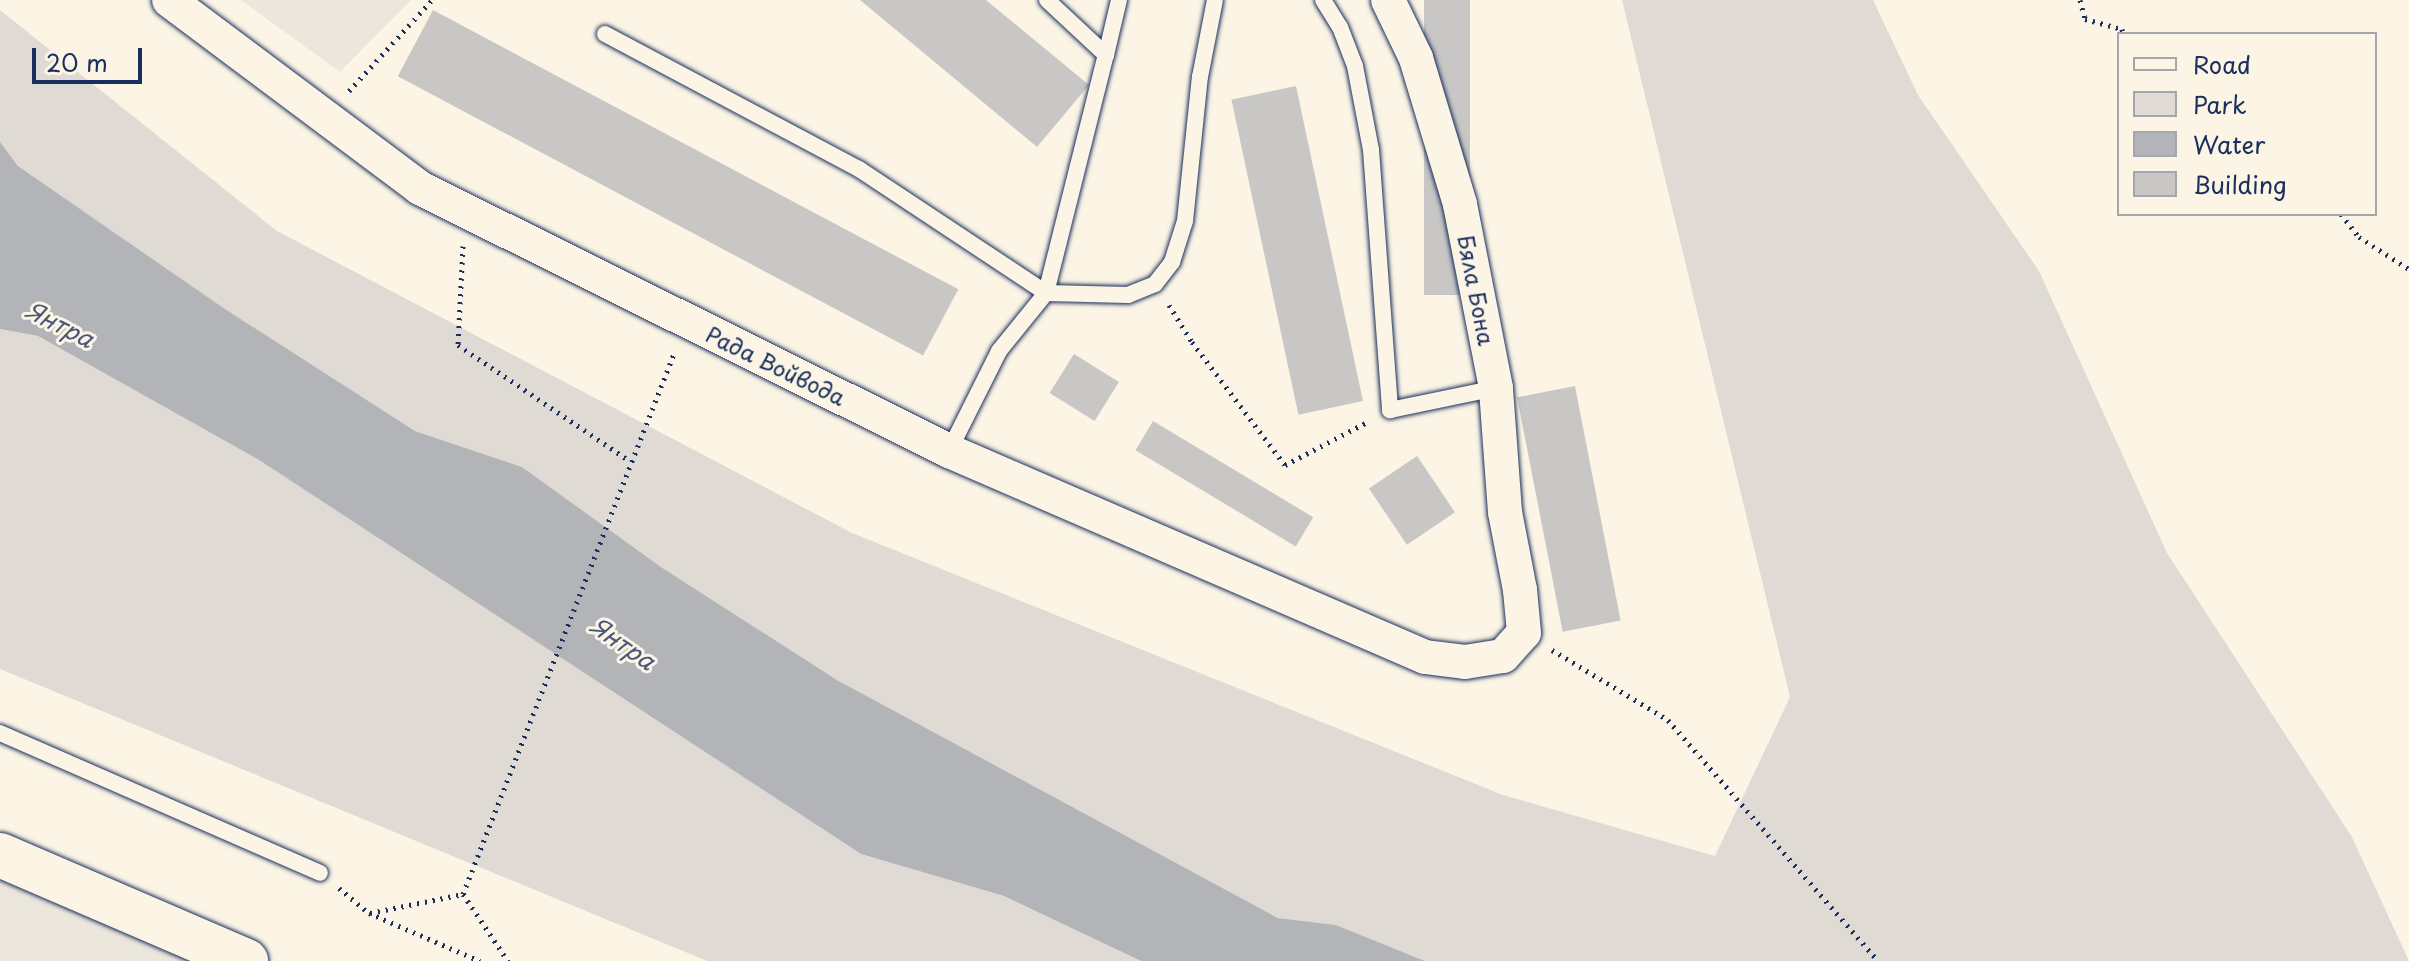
<!DOCTYPE html>
<html>
<head>
<meta charset="utf-8">
<style>
  body { margin:0 }
  #map { position:relative; width:2409px; height:961px; overflow:hidden; background:#fcf5e5; font-family:"Playpen Sans",sans-serif }
  div>[style] { position:absolute }
  [style*='--x'] { left:calc(var(--x)*1px); top:calc(var(--y)*1px); width:calc(var(--w)*1px); rotate:calc(var(--a)*1deg) }
  .built>* { inset:0; background:#ece7dc }
  .green>* { inset:0; background:#dfdbd4 }
  .water>* { inset:0; background:#b2b4b8 }
  .building>* { inset:0; background:#c8c7c6; transform-origin:0 0 }
  .path>* { height:5px; margin-top:-2.5px; transform-origin:0; background:repeating-linear-gradient(90deg,#1b2f5e 0 2px,transparent 0 8px) }
  .roads { filter:drop-shadow(0 0 2px #1b2f5e) drop-shadow(0 0 2px #1b2f5e) }
  .service>* { height:16px; margin:-8px; padding:0 8px; transform-origin:8px; border-radius:8px; background:#fcf5e5 }
  .minor>* { height:34px; margin:-17px; padding:0 17px; transform-origin:17px; border-radius:17px; background:#fcf5e5 }
  .secondary>* { height:44px; margin:-22px; padding:0 22px; transform-origin:22px; border-radius:22px; background:#fcf5e5 }
  span { translate:-50% -50%; white-space:nowrap; text-align:center; line-height:1.15; -webkit-text-stroke:6px #fcf5e5; paint-order:stroke }
  .street-label { font-size:22px; color:#1b2f5e }
  .water-label { font-size:24px; color:#485779; font-style:italic }
  .legend { position:absolute; left:2117px; top:32px; width:260px; height:184px; box-sizing:border-box; background:#fcf5e5; border:2px solid #a2a6af; margin:0; padding:10px 14px; list-style:none; font-size:24px; color:#1b2f5e }
  .legend li { display:flex; align-items:center; gap:16px; height:40px }
  .legend b { width:40px; border:2px solid #a2a6af }
  .scale { position:absolute; left:32px; top:48px; width:110px; height:36px; box-sizing:border-box; border:4px solid #1b2f5e; border-top:0; padding-left:10px; font-size:24px; line-height:28px; white-space:nowrap; color:#1b2f5e; -webkit-text-stroke:6px #fcf5e5; paint-order:stroke }
</style>
</head>
<body>
<div id="map">
  <div class="built">
    <i style="clip-path:polygon(241px 0,411px 0,340px 72px)"></i>
    <i style="clip-path:polygon(0 855px,246px 961px,0 961px)"></i>
  </div>
  <div class="green">
    <i style="clip-path:polygon(1622px 0,1873px 0,1918px 95px,2039px 271px,2167px 553px,2352px 837px,2409px 961px,1425px 961px,1336px 925px,1278px 918px,837px 680px,661px 567px,522px 467px,415px 431px,225px 309px,18px 166px,0 142px,0 10px,277px 231px,852px 533px,1503px 795px,1715px 856px,1790px 697px)"></i>
    <i style="clip-path:polygon(0 329px,38px 336px,259px 460px,861px 854px,1004px 896px,1141px 961px,707px 961px,0 669px)"></i>
  </div>
  <div class="water">
    <i style="clip-path:polygon(0 142px,18px 166px,225px 309px,415px 431px,522px 467px,661px 567px,837px 680px,1278px 918px,1336px 925px,1425px 961px,1141px 961px,1004px 896px,861px 854px,259px 460px,38px 336px,0 329px)"></i>
  </div>
  <div class="building">
    <i style="clip-path:polygon(860px 0,986px 0,1089px 85px,1037px 147px)"></i>
    <i style="left:1424px;top:0;width:46px;height:295px"></i>
    <i style="left:433px;top:10px;width:595px;height:75px;rotate:28deg"></i>
    <i style="left:1296px;top:86px;width:322px;height:66px;rotate:78deg"></i>
    <i style="left:1074px;top:354px;width:53px;height:46px;rotate:32deg"></i>
    <i style="left:1575px;top:386px;width:239px;height:59px;rotate:79deg"></i>
    <i style="left:1153px;top:421px;width:187px;height:34px;rotate:31deg"></i>
    <i style="left:1417px;top:456px;width:68px;height:58px;rotate:56deg"></i>
  </div>
  <div class="path">
    <i style="--x:2080;--y:0;--w:20;--a:75"></i>
    <i style="--x:2085;--y:19;--w:38;--a:15"></i>
    <i style="--x:2122;--y:29;--w:5;--a:79"></i>
    <i style="--x:349;--y:91;--w:123;--a:-47.6"></i>
    <i style="--x:2341;--y:214;--w:29;--a:52"></i>
    <i style="--x:2359;--y:237;--w:59;--a:32.6"></i>
    <i style="--x:463;--y:246;--w:99;--a:92.9"></i>
    <i style="--x:458;--y:345;--w:204;--a:34"></i>
    <i style="--x:1169;--y:305;--w:44;--a:58.1"></i>
    <i style="--x:1192;--y:342;--w:154;--a:52.9"></i>
    <i style="--x:1285;--y:465;--w:95;--a:-27.6"></i>
    <i style="--x:1552;--y:650;--w:135;--a:31.1"></i>
    <i style="--x:1668;--y:720;--w:320;--a:48.9"></i>
    <i style="--x:339;--y:888;--w:39;--a:40"></i>
    <i style="--x:369;--y:913;--w:121;--a:23.4"></i>
    <i style="--x:463;--y:894;--w:583;--a:-68.67"></i>
    <i style="--x:463;--y:894;--w:81;--a:56.1"></i>
    <i style="--x:370;--y:913;--w:95;--a:-11.5"></i>
  </div>
  <div class="roads">
    <div class="service">
      <i style="--x:1047;--y:0;--w:81;--a:43"></i>
      <i style="--x:1106;--y:55;--w:57;--a:-76.7"></i>
      <i style="--x:1323;--y:0;--w:32;--a:58"></i>
      <i style="--x:1340;--y:27;--w:42;--a:69"></i>
      <i style="--x:1355;--y:66;--w:86;--a:79.2"></i>
      <i style="--x:1371;--y:150;--w:261;--a:85.8"></i>
      <i style="--x:1390;--y:410;--w:108;--a:-11.7"></i>
      <i style="--x:605;--y:34;--w:288;--a:28"></i>
      <i style="--x:859;--y:169;--w:224;--a:33.5"></i>
      <i style="--x:1046;--y:293;--w:245;--a:-75.9"></i>
      <i style="--x:949;--y:451;--w:112;--a:-63.4"></i>
      <i style="--x:999;--y:351;--w:75;--a:-51"></i>
      <i style="--x:1046;--y:293;--w:82;--a:1.4"></i>
      <i style="--x:1128;--y:295;--w:29;--a:-22"></i>
      <i style="--x:1155;--y:284;--w:28;--a:-52"></i>
      <i style="--x:1172;--y:262;--w:43;--a:-72.4"></i>
      <i style="--x:1185;--y:221;--w:145;--a:-84.1"></i>
      <i style="--x:1200;--y:77;--w:78;--a:-79"></i>
      <i style="--x:0;--y:733;--w:349;--a:23.6"></i>
    </div>
    <div class="minor">
      <i style="--x:169;--y:0;--w:314;--a:36.8"></i>
      <i style="--x:420;--y:188;--w:591;--a:26.43"></i>
      <i style="--x:949;--y:451;--w:519;--a:23.4"></i>
      <i style="--x:1425;--y:657;--w:40;--a:7.1"></i>
      <i style="--x:1465;--y:662;--w:38;--a:-9"></i>
      <i style="--x:1503;--y:656;--w:31;--a:-48"></i>
      <i style="--x:1524;--y:633;--w:43;--a:-95.3"></i>
      <i style="--x:1520;--y:590;--w:79;--a:-100.9"></i>
      <i style="--x:1505;--y:512;--w:124;--a:-94.2"></i>
      <i style="--x:1496;--y:388;--w:187;--a:-101.1"></i>
      <i style="--x:1460;--y:204;--w:152;--a:-106.8"></i>
      <i style="--x:1416;--y:58;--w:64;--a:-115.8"></i>
    </div>
    <div class="secondary">
      <i style="--x:0;--y:855;--w:268;--a:23.3"></i>
    </div>
  </div>
  <div class="street-label">
    <span style="left:1477px;top:290px;rotate:79deg">Бяла Бона</span>
    <span style="left:776px;top:365px;rotate:26deg">Рада Войвода</span>
  </div>
  <div class="water-label">
    <span style="left:60px;top:324px;rotate:27deg">Янтра</span>
    <span style="left:623px;top:643px;rotate:35deg">Янтра</span>
  </div>
  <ul class="legend">
  <li><b style="height:10px;background:#fcf5e5"></b>Road</li>
  <li><b style="height:22px;background:#dfdbd4"></b>Park</li>
  <li><b style="height:22px;background:#b2b4b8"></b>Water</li>
  <li><b style="height:22px;background:#c8c7c6"></b>Building</li>
  </ul>
  <div class="scale">20 m</div>
</div>
</body>
</html>
